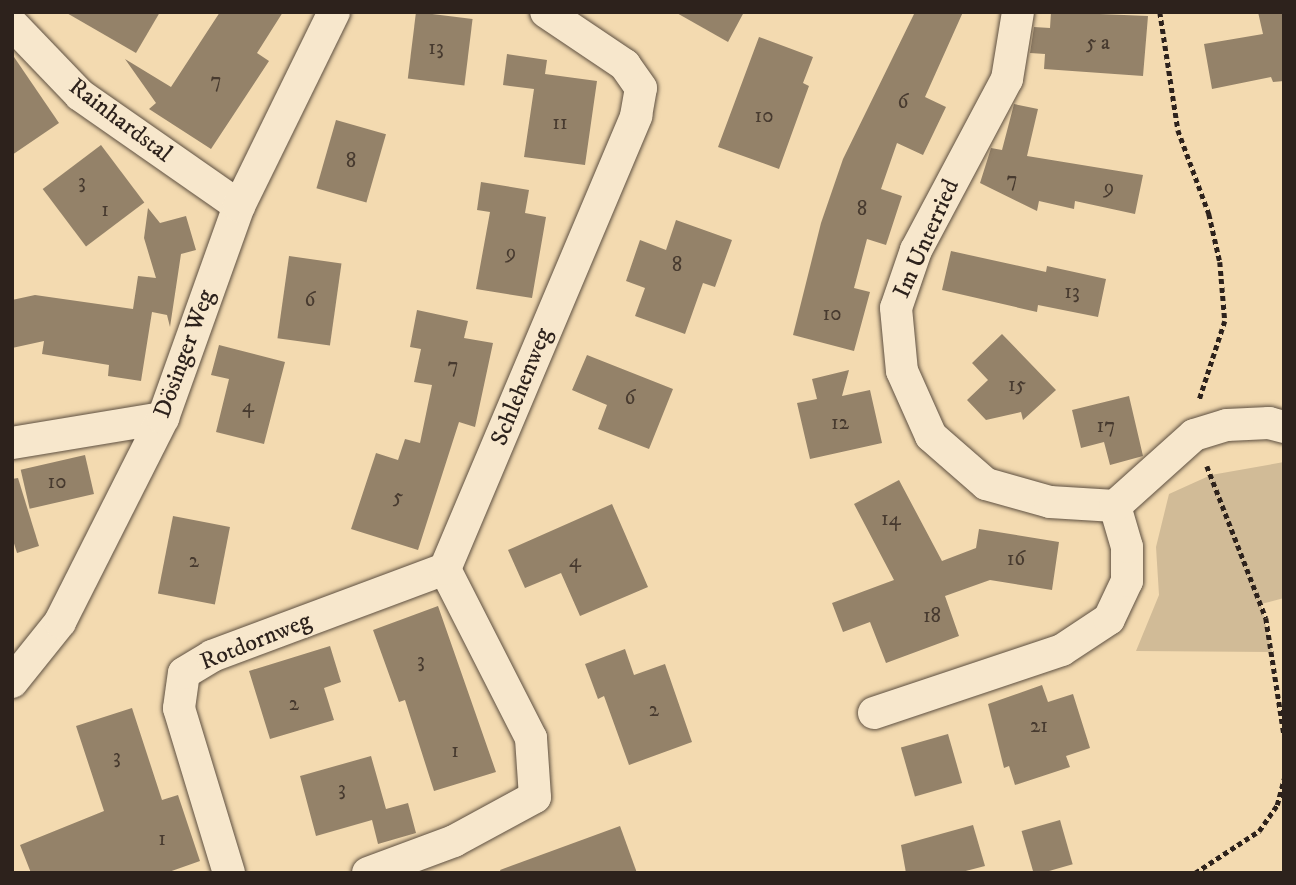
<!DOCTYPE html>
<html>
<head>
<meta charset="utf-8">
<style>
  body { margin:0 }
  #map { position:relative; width:1296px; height:885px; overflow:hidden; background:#f3dab0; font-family:"IM FELL DW Pica",serif }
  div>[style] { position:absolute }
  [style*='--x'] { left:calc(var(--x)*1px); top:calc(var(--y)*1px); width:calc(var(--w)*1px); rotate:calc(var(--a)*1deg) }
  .green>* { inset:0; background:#d1bb97 }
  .building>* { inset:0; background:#948269; transform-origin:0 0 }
  .path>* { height:4.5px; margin-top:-2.25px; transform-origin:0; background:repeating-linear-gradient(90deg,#2d221c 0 5px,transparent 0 8.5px) }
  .roads { filter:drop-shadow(0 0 2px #5e5041) drop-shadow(0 0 2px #5e5041) }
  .minor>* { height:32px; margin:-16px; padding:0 16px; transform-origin:16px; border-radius:16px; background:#f7e7cc }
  span { translate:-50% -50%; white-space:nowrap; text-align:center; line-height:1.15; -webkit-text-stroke:5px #f7e7cc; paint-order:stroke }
  .number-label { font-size:21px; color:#473a2f }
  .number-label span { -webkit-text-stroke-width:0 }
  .street-label { font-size:24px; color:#2d221c }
  .frame { position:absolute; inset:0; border:14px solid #2d221c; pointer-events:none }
</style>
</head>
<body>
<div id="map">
  <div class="green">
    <i style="clip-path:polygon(1284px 462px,1284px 598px,1261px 604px,1272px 652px,1136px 651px,1159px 595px,1156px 547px,1169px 494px,1211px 475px)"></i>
  </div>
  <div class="building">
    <i style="clip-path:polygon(65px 12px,160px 12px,136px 53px)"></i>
    <i style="clip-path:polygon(220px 12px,283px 12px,257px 53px,269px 61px,211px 149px,149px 109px,156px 103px,125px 59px,171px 87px)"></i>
    <i style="left:416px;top:12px;width:57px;height:67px;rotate:7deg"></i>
    <i style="clip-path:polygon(675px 12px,744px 12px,728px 42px)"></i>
    <i style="clip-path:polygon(915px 12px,963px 12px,925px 97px,946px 107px,923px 155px,897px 143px,881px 189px,902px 196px,886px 245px,867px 239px,854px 288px,870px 292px,854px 351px,793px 335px,821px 223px,843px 159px)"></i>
    <i style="clip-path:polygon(1051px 12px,1148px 16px,1143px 76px,1044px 69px,1045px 54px,1030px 53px,1034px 27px,1050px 28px)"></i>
    <i style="clip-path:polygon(1258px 12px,1284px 12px,1284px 81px,1273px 82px,1271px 77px,1212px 89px,1204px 44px,1263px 34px)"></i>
    <i style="clip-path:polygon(759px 37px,813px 57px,803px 83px,809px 86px,779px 169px,718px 147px)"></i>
    <i style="clip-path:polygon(12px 54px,59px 123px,12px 155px)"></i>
    <i style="clip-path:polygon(507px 54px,547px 60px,545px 74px,597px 81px,585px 165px,524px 157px,534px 89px,503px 85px)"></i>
    <i style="clip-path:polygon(1014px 104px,1038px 109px,1027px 156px,1143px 175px,1135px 214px,1075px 201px,1074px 209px,1039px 201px,1037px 211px,980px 183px,991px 148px,1002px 150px)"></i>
    <i style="left:336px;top:120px;width:52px;height:71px;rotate:16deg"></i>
    <i style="left:101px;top:145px;width:72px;height:73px;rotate:53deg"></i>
    <i style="clip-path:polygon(481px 182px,529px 190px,525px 213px,546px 217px,532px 298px,476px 289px,490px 212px,477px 210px)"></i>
    <i style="clip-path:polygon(148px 208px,160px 223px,186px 216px,196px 250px,181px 254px,170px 327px,167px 315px,152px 312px,141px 381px,108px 376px,109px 365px,42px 354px,44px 341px,12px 348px,12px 300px,35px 295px,133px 309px,138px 276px,156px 278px,144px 238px)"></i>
    <i style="clip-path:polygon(676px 220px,732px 240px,715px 287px,703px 283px,685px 334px,635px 316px,645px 288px,626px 281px,640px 240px,666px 250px)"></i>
    <i style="clip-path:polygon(951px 251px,1046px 272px,1047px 266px,1106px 279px,1098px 317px,1038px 305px,1037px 312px,942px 290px)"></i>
    <i style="left:289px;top:256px;width:53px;height:83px;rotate:8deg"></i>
    <i style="clip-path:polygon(417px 310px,468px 321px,464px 338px,493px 343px,475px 427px,459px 422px,418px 550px,351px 529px,376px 453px,398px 460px,405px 439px,420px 443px,432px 385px,414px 382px,421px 349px,410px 347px)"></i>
    <i style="clip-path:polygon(1002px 334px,1056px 390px,1023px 420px,1021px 412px,986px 420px,967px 400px,988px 380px,972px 363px)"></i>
    <i style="clip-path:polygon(219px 345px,285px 362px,264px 444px,216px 432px,229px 379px,211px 375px)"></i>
    <i style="clip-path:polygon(587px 355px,673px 389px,649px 449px,598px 429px,607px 405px,572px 390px)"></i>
    <i style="clip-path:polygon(849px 370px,842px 396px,870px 390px,882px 443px,810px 459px,797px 403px,817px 399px,812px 379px)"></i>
    <i style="clip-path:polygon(1129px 396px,1143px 456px,1110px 465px,1104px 442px,1081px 448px,1072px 410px)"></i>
    <i style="left:85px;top:455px;width:40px;height:66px;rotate:77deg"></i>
    <i style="clip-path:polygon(18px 478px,39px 546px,17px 553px,12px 537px,12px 479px)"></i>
    <i style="clip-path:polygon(899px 480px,942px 561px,976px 548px,979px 529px,1059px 542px,1052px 590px,990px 580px,945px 596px,959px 636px,886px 663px,870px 622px,843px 632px,832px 603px,894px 580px,854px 504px)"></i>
    <i style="clip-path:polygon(612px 504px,648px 587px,580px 616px,561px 573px,525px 588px,508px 550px)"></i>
    <i style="left:173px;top:516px;width:58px;height:79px;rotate:11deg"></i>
    <i style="clip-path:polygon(438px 606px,496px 772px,434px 791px,405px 700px,399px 702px,373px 630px)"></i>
    <i style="clip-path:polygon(330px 646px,341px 682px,324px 688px,334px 720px,270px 739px,249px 671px)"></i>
    <i style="clip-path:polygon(625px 649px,634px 675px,665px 664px,692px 742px,629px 765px,604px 696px,598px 699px,585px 664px)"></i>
    <i style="clip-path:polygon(1042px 685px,1048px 702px,1073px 694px,1090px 748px,1066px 756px,1070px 767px,1015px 785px,1009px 766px,1004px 768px,988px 704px)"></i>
    <i style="clip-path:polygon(132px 708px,162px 800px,178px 795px,200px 861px,166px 873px,31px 873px,20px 845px,104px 811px,76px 726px)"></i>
    <i style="left:948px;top:734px;width:51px;height:49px;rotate:74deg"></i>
    <i style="clip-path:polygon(371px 756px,386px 809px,408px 803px,416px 833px,378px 844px,372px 820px,316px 836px,300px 776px)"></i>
    <i style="left:1060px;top:820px;width:46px;height:40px;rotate:74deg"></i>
    <i style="clip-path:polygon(973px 825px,985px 866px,958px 873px,906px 873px,901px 845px)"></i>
    <i style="clip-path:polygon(620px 826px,637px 873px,501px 873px,500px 870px)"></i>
  </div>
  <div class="path">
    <i style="--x:1160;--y:12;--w:119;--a:81.3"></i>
    <i style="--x:1178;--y:130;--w:90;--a:69.7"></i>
    <i style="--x:1209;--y:214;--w:49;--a:77.1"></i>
    <i style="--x:1220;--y:262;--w:59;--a:85.2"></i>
    <i style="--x:1225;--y:321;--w:84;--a:108"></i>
    <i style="--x:1207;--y:466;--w:163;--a:68.8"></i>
    <i style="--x:1266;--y:618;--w:117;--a:81.2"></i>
    <i style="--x:1195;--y:873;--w:77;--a:-33.3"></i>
    <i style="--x:1259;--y:831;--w:32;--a:-55"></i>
    <i style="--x:1277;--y:805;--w:27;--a:-75"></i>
  </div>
  <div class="roads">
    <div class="minor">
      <i style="--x:1018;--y:12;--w:68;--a:99.3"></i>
      <i style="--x:1007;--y:79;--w:194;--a:118"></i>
      <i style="--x:916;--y:250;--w:61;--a:109"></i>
      <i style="--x:896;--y:308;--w:63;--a:84.6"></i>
      <i style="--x:902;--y:371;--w:71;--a:66"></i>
      <i style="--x:931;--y:436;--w:73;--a:41.1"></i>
      <i style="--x:986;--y:484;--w:66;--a:15.7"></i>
      <i style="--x:1050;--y:502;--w:65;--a:3.5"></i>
      <i style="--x:12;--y:24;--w:98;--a:46.2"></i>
      <i style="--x:80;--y:95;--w:194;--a:34.9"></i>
      <i style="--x:12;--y:443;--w:153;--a:-9.4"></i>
      <i style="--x:12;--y:682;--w:77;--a:-51.3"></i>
      <i style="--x:60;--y:622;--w:229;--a:-63.2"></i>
      <i style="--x:163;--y:418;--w:225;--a:-70.3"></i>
      <i style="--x:239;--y:206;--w:216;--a:-63.9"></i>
      <i style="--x:874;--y:713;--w:198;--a:-18.5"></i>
      <i style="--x:1062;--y:650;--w:56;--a:-33.4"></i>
      <i style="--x:1109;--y:619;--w:42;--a:-64.7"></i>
      <i style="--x:1127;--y:581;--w:34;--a:-90"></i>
      <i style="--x:1127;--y:547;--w:43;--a:-106.3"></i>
      <i style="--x:1115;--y:506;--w:106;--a:-41.9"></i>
      <i style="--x:1194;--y:435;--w:34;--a:-17"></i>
      <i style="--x:1227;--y:425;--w:42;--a:-2.7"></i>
      <i style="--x:1269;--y:423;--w:16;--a:15"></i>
      <i style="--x:229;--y:873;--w:172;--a:-106.9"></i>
      <i style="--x:179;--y:708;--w:35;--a:-82"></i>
      <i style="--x:184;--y:673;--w:33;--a:-31"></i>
      <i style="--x:212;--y:656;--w:249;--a:-20.5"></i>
      <i style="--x:368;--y:873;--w:92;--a:-20.4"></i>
      <i style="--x:454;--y:841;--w:92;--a:-28.5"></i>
      <i style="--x:535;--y:797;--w:59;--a:-93.9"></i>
      <i style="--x:531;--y:738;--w:190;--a:-117"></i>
      <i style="--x:445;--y:569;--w:492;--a:-67.1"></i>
      <i style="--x:636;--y:116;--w:28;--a:-80"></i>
      <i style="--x:641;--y:88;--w:28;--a:-125"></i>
      <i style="--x:625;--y:65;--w:95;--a:-146.1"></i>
    </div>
  </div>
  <div class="number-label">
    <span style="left:1098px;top:43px">5 a</span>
    <span style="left:436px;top:48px">13</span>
    <span style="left:216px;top:81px">7</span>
    <span style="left:903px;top:102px">6</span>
    <span style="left:764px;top:116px">10</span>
    <span style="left:560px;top:123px">11</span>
    <span style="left:351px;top:161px">8</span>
    <span style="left:1012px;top:180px">7</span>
    <span style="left:82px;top:182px">3</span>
    <span style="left:1109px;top:188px">9</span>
    <span style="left:862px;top:209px">8</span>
    <span style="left:105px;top:210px">1</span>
    <span style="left:511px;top:253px">9</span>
    <span style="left:677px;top:265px">8</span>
    <span style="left:1072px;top:292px">13</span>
    <span style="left:310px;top:300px">6</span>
    <span style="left:832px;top:314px">10</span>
    <span style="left:453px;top:366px">7</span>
    <span style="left:1017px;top:385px">15</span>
    <span style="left:630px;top:398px">6</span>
    <span style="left:248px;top:406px">4</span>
    <span style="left:840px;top:423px">12</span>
    <span style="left:1106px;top:426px">17</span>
    <span style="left:57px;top:482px">10</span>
    <span style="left:398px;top:497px">5</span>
    <span style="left:891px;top:519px">14</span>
    <span style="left:1016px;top:559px">16</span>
    <span style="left:194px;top:561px">2</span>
    <span style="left:575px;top:561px">4</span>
    <span style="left:932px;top:616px">18</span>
    <span style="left:421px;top:661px">3</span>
    <span style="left:294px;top:704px">2</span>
    <span style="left:654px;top:710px">2</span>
    <span style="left:1039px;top:726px">21</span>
    <span style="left:455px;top:751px">1</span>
    <span style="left:117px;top:757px">3</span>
    <span style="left:342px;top:789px">3</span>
    <span style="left:162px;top:839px">1</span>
  </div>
  <div class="street-label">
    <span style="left:120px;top:121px;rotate:37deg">Rainhardstal</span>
    <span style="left:927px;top:239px;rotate:-66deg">Im Unterried</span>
    <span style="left:185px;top:354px;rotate:-70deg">Dösinger Weg</span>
    <span style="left:522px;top:387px;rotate:-68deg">Schlehenweg</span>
    <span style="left:256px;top:642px;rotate:-22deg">Rotdornweg</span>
  </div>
  <div class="frame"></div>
</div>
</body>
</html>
